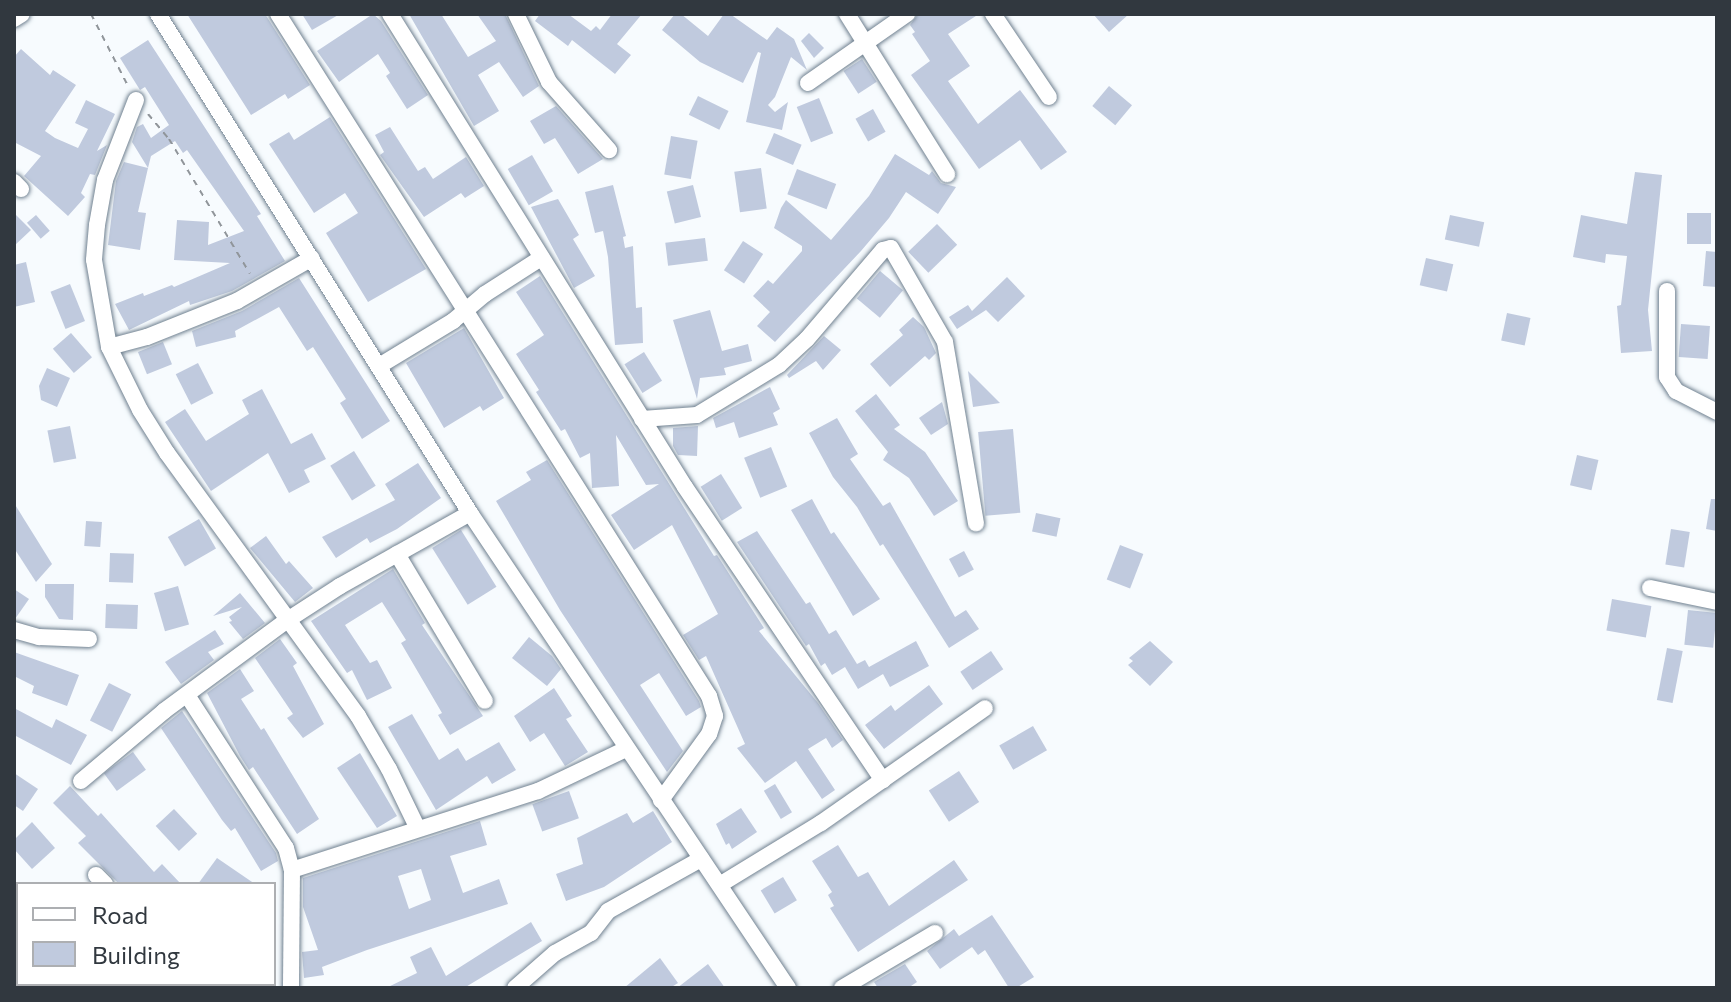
<!DOCTYPE html>
<html>
<head>
<meta charset="utf-8">
<style>
  body { margin:0 }
  #map { position:relative; width:1731px; height:1002px; overflow:hidden; background:#f7fbfe; font-family:Commissioner,sans-serif }
  div>[style] { position:absolute }
  [style*='--x'] { left:calc(var(--x)*1px); top:calc(var(--y)*1px); width:calc(var(--w)*1px); rotate:calc(var(--a)*1deg) }
  .building>* { inset:0; background:#c0cade; transform-origin:0 0 }
  .path>* { height:2px; margin-top:-1px; transform-origin:0; background:repeating-linear-gradient(90deg,#90959a 0 6px,transparent 0 12px) }
  .roads { filter:drop-shadow(0 0 2px #708190) drop-shadow(0 0 2px #708190) }
  .minor>* { height:16px; margin:-8px; padding:0 8px; transform-origin:8px; border-radius:8px; background:#fff }
  span { translate:-50% -50%; white-space:nowrap; text-align:center; line-height:1.15; -webkit-text-stroke:7px #fff; paint-order:stroke }
  .frame { position:absolute; inset:0; border:16px solid #31383f; pointer-events:none }
  .legend { position:absolute; left:16px; top:882px; width:260px; height:104px; box-sizing:border-box; background:#fff; border:2px solid #adafb2; margin:0; padding:10px 14px; list-style:none; font-size:24px; color:#31383f }
  .legend li { display:flex; align-items:center; gap:16px; height:40px }
  .legend b { width:40px; border:2px solid #adafb2 }
</style>
</head>
<body>
<div id="map">
  <div class="building">
    <i style="clip-path:polygon(187px 14px,265px 14px,310px 85px,288px 99px,285px 94px,251px 115px)"></i>
    <i style="clip-path:polygon(302px 14px,340px 14px,312px 30px)"></i>
    <i style="clip-path:polygon(373px 14px,381px 21px,428px 95px,407px 109px,386px 76px,390px 73px,378px 54px,339px 82px,317px 51px)"></i>
    <i style="clip-path:polygon(409px 14px,441px 14px,468px 57px,496px 41px,477px 14px,505px 14px,539px 86px,523px 97px,499px 62px,478px 75px,499px 111px,474px 126px)"></i>
    <i style="clip-path:polygon(540px 14px,568px 14px,591px 31px,596px 26px,600px 30px,612px 14px,642px 14px,617px 44px,631px 55px,615px 74px,572px 40px,568px 46px,535px 21px)"></i>
    <i style="clip-path:polygon(675px 14px,681px 14px,708px 36px,724px 14px,730px 14px,767px 40px,777px 27px,794px 39px,807px 70px,791px 57px,775px 97px,768px 105px,775px 112px,788px 102px,782px 130px,746px 122px,761px 53px,758px 52px,743px 83px,700px 62px,662px 30px)"></i>
    <i style="clip-path:polygon(918px 14px,979px 14px,948px 34px,970px 66px,948px 81px,978px 124px,1020px 90px,1067px 152px,1041px 170px,1020px 140px,979px 169px,911px 75px,930px 61px,912px 34px,915px 32px,910px 25px)"></i>
    <i style="clip-path:polygon(1093px 14px,1129px 14px,1109px 32px)"></i>
    <i style="clip-path:polygon(809px 33px,824px 48px,814px 58px,801px 41px)"></i>
    <i style="clip-path:polygon(148px 40px,261px 214px,257px 216px,285px 261px,232px 291px,190px 305px,189px 301px,129px 330px,115px 304px,143px 293px,144px 296px,172px 285px,174px 287px,230px 263px,174px 260px,177px 220px,209px 222px,208px 245px,244px 231px,187px 150px,183px 153px,175px 141px,151px 156px,148px 168px,132px 142px,137px 127px,143px 124px,151px 138px,169px 125px,145px 87px,140px 90px,120px 58px)"></i>
    <i style="clip-path:polygon(21px 49px,50px 75px,53px 70px,76px 85px,45px 131px,55px 138px,78px 148px,88px 129px,75px 123px,86px 100px,115px 114px,97px 151px,107px 145px,95px 175px,90px 174px,81px 193px,85px 197px,68px 216px,24px 176px,41px 156px,14px 142px,14px 57px)"></i>
    <i style="left:862px;top:59px;width:27px;height:22px;rotate:57deg"></i>
    <i style="left:1109px;top:86px;width:30px;height:26px;rotate:40deg"></i>
    <i style="left:698px;top:96px;width:34px;height:21px;rotate:26deg"></i>
    <i style="left:819px;top:98px;width:38px;height:24px;rotate:68deg"></i>
    <i style="clip-path:polygon(556px 106px,603px 159px,578px 174px,555px 138px,544px 144px,530px 121px)"></i>
    <i style="left:873px;top:109px;width:26px;height:20px;rotate:61deg"></i>
    <i style="clip-path:polygon(330px 117px,426px 269px,368px 302px,326px 233px,358px 213px,345px 193px,314px 213px,269px 144px,289px 132px,294px 140px)"></i>
    <i style="clip-path:polygon(390px 127px,418px 171px,425px 167px,433px 179px,466px 157px,484px 186px,465px 198px,461px 193px,424px 217px,380px 155px,384px 152px,375px 135px)"></i>
    <i style="left:774px;top:133px;width:30px;height:22px;rotate:23deg"></i>
    <i style="left:671px;top:136px;width:27px;height:39px;rotate:10deg"></i>
    <i style="clip-path:polygon(895px 154px,929px 175px,932px 171px,941px 183px,956px 187px,938px 214px,906px 192px,889px 218px,861px 251px,775px 342px,757px 326px,770px 312px,753px 296px,768px 280px,773px 284px,802px 251px,802px 246px,774px 228px,781px 208px,786px 200px,831px 240px,869px 196px)"></i>
    <i style="left:532px;top:155px;width:42px;height:28px;rotate:60deg"></i>
    <i style="clip-path:polygon(124px 162px,148px 168px,138px 212px,146px 213px,140px 250px,108px 245px,116px 181px)"></i>
    <i style="left:761px;top:168px;width:41px;height:27px;rotate:82deg"></i>
    <i style="left:797px;top:169px;width:42px;height:27px;rotate:21deg"></i>
    <i style="clip-path:polygon(1635px 172px,1662px 175px,1648px 310px,1652px 351px,1621px 353px,1617px 306px,1621px 305px,1627px 256px,1606px 254px,1605px 263px,1573px 257px,1581px 215px,1627px 224px)"></i>
    <i style="clip-path:polygon(613px 185px,626px 236px,623px 237px,625px 248px,633px 246px,636px 308px,642px 307px,643px 343px,615px 345px,608px 257px,603px 231px,595px 233px,585px 192px)"></i>
    <i style="left:693px;top:185px;width:33px;height:27px;rotate:76deg"></i>
    <i style="clip-path:polygon(558px 199px,579px 235px,573px 239px,595px 276px,574px 288px,531px 207px)"></i>
    <i style="clip-path:polygon(14px 213px,31px 230px,14px 246px)"></i>
    <i style="left:1711px;top:213px;width:31px;height:24px;rotate:90deg"></i>
    <i style="left:36px;top:215px;width:21px;height:12px;rotate:49deg"></i>
    <i style="left:1450px;top:215px;width:35px;height:25px;rotate:12deg"></i>
    <i style="left:937px;top:224px;width:29px;height:40px;rotate:46deg"></i>
    <i style="left:705px;top:238px;width:23px;height:40px;rotate:83deg"></i>
    <i style="left:743px;top:241px;width:24px;height:35px;rotate:33deg"></i>
    <i style="clip-path:polygon(1706px 251px,1717px 252px,1717px 287px,1703px 286px)"></i>
    <i style="left:1426px;top:258px;width:28px;height:28px;rotate:13deg"></i>
    <i style="clip-path:polygon(26px 262px,35px 302px,14px 307px,14px 265px)"></i>
    <i style="left:880px;top:271px;width:30px;height:36px;rotate:40deg"></i>
    <i style="clip-path:polygon(540px 276px,714px 556px,717px 555px,764px 628px,759px 631px,818px 703px,843px 740px,832px 748px,826px 738px,808px 749px,835px 790px,822px 799px,796px 761px,765px 783px,737px 748px,745px 744px,706px 656px,699px 660px,683px 635px,718px 614px,672px 525px,634px 550px,611px 515px,659px 484px,646px 485px,616px 435px,619px 486px,592px 488px,590px 453px,580px 458px,565px 429px,561px 431px,536px 392px,539px 390px,516px 354px,544px 335px,516px 292px)"></i>
    <i style="clip-path:polygon(1007px 277px,1025px 296px,998px 322px,986px 310px,957px 329px,949px 317px,968px 305px,972px 311px)"></i>
    <i style="clip-path:polygon(299px 278px,390px 421px,362px 439px,340px 403px,346px 399px,313px 347px,307px 351px,279px 307px,235px 331px,236px 337px,196px 347px,192px 331px,242px 311px)"></i>
    <i style="left:70px;top:284px;width:40px;height:21px;rotate:68deg"></i>
    <i style="clip-path:polygon(710px 310px,722px 351px,748px 344px,752px 361px,724px 368px,726px 375px,700px 378px,697px 399px,673px 320px)"></i>
    <i style="left:1507px;top:313px;width:24px;height:28px;rotate:12deg"></i>
    <i style="clip-path:polygon(913px 317px,924px 327px,936px 353px,929px 360px,925px 356px,890px 387px,870px 364px,903px 335px,899px 330px)"></i>
    <i style="left:1681px;top:324px;width:29px;height:33px;rotate:4deg"></i>
    <i style="clip-path:polygon(464px 328px,504px 398px,483px 411px,480px 406px,444px 428px,406px 363px)"></i>
    <i style="left:71px;top:333px;width:32px;height:24px;rotate:49deg"></i>
    <i style="clip-path:polygon(824px 336px,841px 350px,823px 370px,816px 361px,789px 378px,787px 375px)"></i>
    <i style="left:163px;top:342px;width:24px;height:27px;rotate:68deg"></i>
    <i style="left:644px;top:352px;width:34px;height:23px;rotate:58deg"></i>
    <i style="left:198px;top:363px;width:34px;height:25px;rotate:63deg"></i>
    <i style="clip-path:polygon(47px 368px,70px 378px,57px 407px,41px 400px,39px 386px)"></i>
    <i style="clip-path:polygon(968px 371px,1000px 403px,973px 407px)"></i>
    <i style="clip-path:polygon(770px 387px,780px 409px,773px 413px,778px 425px,739px 438px,734px 422px,716px 428px,713px 418px)"></i>
    <i style="clip-path:polygon(262px 389px,291px 444px,312px 433px,326px 459px,304px 470px,310px 482px,289px 493px,268px 453px,211px 491px,165px 422px,185px 409px,206px 441px,249px 414px,242px 400px)"></i>
    <i style="clip-path:polygon(876px 394px,900px 425px,894px 429px,925px 452px,958px 501px,934px 516px,909px 478px,883px 460px,888px 452px,855px 411px)"></i>
    <i style="clip-path:polygon(942px 402px,948px 424px,931px 435px,919px 418px)"></i>
    <i style="clip-path:polygon(837px 418px,858px 454px,850px 459px,883px 506px,890px 502px,955px 617px,966px 610px,979px 629px,949px 648px,883px 544px,880px 546px,857px 507px,833px 477px,809px 433px)"></i>
    <i style="left:70px;top:426px;width:33px;height:23px;rotate:79deg"></i>
    <i style="clip-path:polygon(698px 426px,697px 456px,678px 455px,673px 446px,673px 428px)"></i>
    <i style="left:1013px;top:429px;width:84px;height:35px;rotate:85deg"></i>
    <i style="left:771px;top:447px;width:43px;height:29px;rotate:68deg"></i>
    <i style="left:354px;top:451px;width:41px;height:28px;rotate:58deg"></i>
    <i style="left:1577px;top:455px;width:22px;height:31px;rotate:13deg"></i>
    <i style="clip-path:polygon(547px 460px,699px 701px,701px 707px,686px 716px,659px 673px,640px 685px,683px 751px,667px 772px,560px 610px,496px 501px,531px 480px,526px 472px)"></i>
    <i style="clip-path:polygon(418px 463px,441px 498px,397px 529px,370px 543px,367px 538px,336px 558px,322px 537px,395px 500px,385px 484px)"></i>
    <i style="left:721px;top:474px;width:40px;height:24px;rotate:58deg"></i>
    <i style="clip-path:polygon(812px 499px,831px 534px,834px 532px,880px 599px,853px 616px,791px 510px)"></i>
    <i style="clip-path:polygon(1711px 499px,1717px 499px,1717px 531px,1706px 529px)"></i>
    <i style="clip-path:polygon(14px 503px,52px 564px,36px 582px,14px 548px)"></i>
    <i style="left:1036px;top:513px;width:25px;height:19px;rotate:12deg"></i>
    <i style="left:199px;top:519px;width:34px;height:36px;rotate:60deg"></i>
    <i style="left:86px;top:521px;width:16px;height:25px;rotate:4deg"></i>
    <i style="left:1671px;top:529px;width:19px;height:36px;rotate:9deg"></i>
    <i style="left:461px;top:530px;width:67px;height:34px;rotate:58deg"></i>
    <i style="clip-path:polygon(757px 531px,806px 604px,810px 602px,829px 634px,836px 630px,857px 664px,865px 660px,869px 667px,916px 641px,929px 666px,890px 687px,883px 674px,858px 689px,845px 667px,832px 675px,825px 663px,821px 666px,809px 644px,806px 646px,737px 542px)"></i>
    <i style="clip-path:polygon(266px 536px,286px 564px,289px 561px,313px 588px,295px 602px,250px 548px)"></i>
    <i style="left:1120px;top:545px;width:25px;height:37px;rotate:21deg"></i>
    <i style="left:964px;top:551px;width:21px;height:17px;rotate:62deg"></i>
    <i style="left:110px;top:553px;width:24px;height:29px;rotate:2deg"></i>
    <i style="clip-path:polygon(393px 569px,425px 623px,422px 625px,483px 716px,450px 735px,438px 715px,442px 713px,401px 643px,406px 640px,382px 602px,345px 625px,370px 663px,377px 660px,392px 688px,367px 700px,352px 670px,347px 673px,311px 621px)"></i>
    <i style="clip-path:polygon(45px 584px,74px 584px,73px 620px,59px 619px,45px 597px)"></i>
    <i style="left:178px;top:586px;width:40px;height:25px;rotate:74deg"></i>
    <i style="clip-path:polygon(14px 589px,29px 599px,15px 619px,14px 619px)"></i>
    <i style="clip-path:polygon(240px 593px,265px 623px,243px 639px,229px 622px,232px 621px,229px 617px,242px 607px,213px 616px)"></i>
    <i style="left:1612px;top:599px;width:40px;height:32px;rotate:10deg"></i>
    <i style="left:106px;top:604px;width:32px;height:24px;rotate:2deg"></i>
    <i style="left:1688px;top:610px;width:29px;height:35px;rotate:6deg"></i>
    <i style="clip-path:polygon(215px 630px,224px 644px,208px 652px,214px 660px,181px 684px,165px 662px)"></i>
    <i style="clip-path:polygon(529px 637px,552px 656px,561px 669px,547px 686px,512px 658px)"></i>
    <i style="clip-path:polygon(280px 639px,297px 663px,293px 666px,324px 724px,303px 738px,287px 718px,293px 714px,255px 658px)"></i>
    <i style="clip-path:polygon(1150px 641px,1173px 662px,1150px 686px,1128px 665px,1133px 661px,1129px 658px)"></i>
    <i style="left:1667px;top:648px;width:16px;height:53px;rotate:11deg"></i>
    <i style="left:991px;top:651px;width:22px;height:37px;rotate:56deg"></i>
    <i style="clip-path:polygon(14px 652px,79px 675px,67px 706px,32px 693px,34px 686px,14px 676px)"></i>
    <i style="clip-path:polygon(240px 669px,254px 691px,241px 699px,261px 730px,264px 728px,319px 819px,297px 834px,253px 767px,249px 770px,240px 756px,207px 693px)"></i>
    <i style="left:109px;top:683px;width:25px;height:42px;rotate:27deg"></i>
    <i style="clip-path:polygon(929px 685px,943px 704px,884px 749px,865px 725px,891px 705px,895px 711px)"></i>
    <i style="clip-path:polygon(554px 688px,572px 716px,566px 719px,588px 752px,565px 766px,544px 733px,530px 742px,514px 716px)"></i>
    <i style="clip-path:polygon(14px 708px,52px 728px,56px 719px,87px 735px,71px 765px,14px 735px)"></i>
    <i style="clip-path:polygon(182px 711px,276px 853px,278px 861px,261px 871px,235px 828px,231px 831px,222px 820px,161px 728px)"></i>
    <i style="clip-path:polygon(412px 714px,439px 760px,458px 748px,466px 761px,499px 742px,516px 770px,492px 784px,487px 776px,436px 810px,388px 727px)"></i>
    <i style="left:1033px;top:726px;width:28px;height:39px;rotate:60deg"></i>
    <i style="left:133px;top:752px;width:22px;height:36px;rotate:54deg"></i>
    <i style="clip-path:polygon(360px 753px,397px 816px,377px 828px,337px 768px)"></i>
    <i style="left:959px;top:771px;width:37px;height:36px;rotate:57deg"></i>
    <i style="clip-path:polygon(14px 773px,38px 789px,23px 811px,14px 805px)"></i>
    <i style="left:775px;top:784px;width:33px;height:13px;rotate:59deg"></i>
    <i style="clip-path:polygon(70px 786px,98px 816px,101px 813px,154px 872px,162px 864px,181px 884px,119px 884px,78px 843px,86px 836px,53px 803px)"></i>
    <i style="left:569px;top:791px;width:29px;height:39px;rotate:70deg"></i>
    <i style="clip-path:polygon(741px 808px,757px 832px,732px 849px,729px 843px,726px 845px,716px 824px)"></i>
    <i style="left:174px;top:809px;width:34px;height:25px;rotate:47deg"></i>
    <i style="clip-path:polygon(653px 811px,672px 842px,604px 887px,566px 901px,556px 874px,583px 864px,577px 838px,627px 813px,633px 823px)"></i>
    <i style="clip-path:polygon(evenodd,480px 821px,487px 845px,450px 856px,463px 893px,499px 879px,508px 904px,367px 950px,322px 967px,324px 975px,304px 978px,302px 952px,318px 950px,303px 907px,303px 878px,480px 821px,421px 869px,431px 900px,409px 909px,398px 876px,421px 869px)"></i>
    <i style="clip-path:polygon(32px 822px,55px 848px,32px 869px,14px 849px,14px 840px)"></i>
    <i style="clip-path:polygon(838px 845px,858px 877px,868px 872px,889px 906px,954px 860px,968px 880px,858px 952px,830px 908px,834px 906px,828px 895px,832px 892px,812px 861px)"></i>
    <i style="clip-path:polygon(217px 858px,255px 884px,198px 884px)"></i>
    <i style="left:783px;top:877px;width:27px;height:26px;rotate:59deg"></i>
    <i style="clip-path:polygon(992px 915px,1034px 977px,1016px 988px,1009px 988px,985px 950px,978px 955px,972px 947px,940px 969px,927px 951px,954px 929px,959px 936px)"></i>
    <i style="clip-path:polygon(531px 922px,542px 941px,464px 988px,386px 988px,417px 973px,410px 957px,431px 947px,446px 976px)"></i>
    <i style="clip-path:polygon(660px 958px,678px 983px,670px 988px,624px 988px)"></i>
    <i style="clip-path:polygon(708px 964px,725px 988px,677px 988px)"></i>
    <i style="clip-path:polygon(905px 964px,917px 982px,908px 988px,878px 988px,874px 982px)"></i>
  </div>
  <div class="path">
    <i style="--x:91;--y:14;--w:81;--a:62.8"></i>
    <i style="--x:148;--y:114;--w:33;--a:50"></i>
    <i style="--x:169;--y:139;--w:157;--a:59"></i>
  </div>
  <div class="roads">
    <div class="minor">
      <i style="--x:158;--y:14;--w:589;--a:57.98"></i>
      <i style="--x:470;--y:513;--w:572;--a:56.2"></i>
      <i style="--x:278;--y:14;--w:807;--a:57.71"></i>
      <i style="--x:709;--y:696;--w:21;--a:73"></i>
      <i style="--x:715;--y:716;--w:19;--a:108"></i>
      <i style="--x:709;--y:734;--w:82;--a:126"></i>
      <i style="--x:390;--y:14;--w:557;--a:58.05"></i>
      <i style="--x:685;--y:487;--w:354;--a:56"></i>
      <i style="--x:516;--y:14;--w:76;--a:64.1"></i>
      <i style="--x:549;--y:82;--w:91;--a:48.6"></i>
      <i style="--x:847;--y:14;--w:189;--a:58"></i>
      <i style="--x:993;--y:14;--w:100;--a:56"></i>
      <i style="--x:14;--y:19;--w:9;--a:-32"></i>
      <i style="--x:808;--y:83;--w:121;--a:-34.9"></i>
      <i style="--x:136;--y:100;--w:86;--a:111.2"></i>
      <i style="--x:105;--y:180;--w:46;--a:100.1"></i>
      <i style="--x:97;--y:225;--w:35;--a:95"></i>
      <i style="--x:94;--y:260;--w:88;--a:80.2"></i>
      <i style="--x:109;--y:347;--w:70;--a:63.8"></i>
      <i style="--x:140;--y:410;--w:51;--a:57.9"></i>
      <i style="--x:167;--y:453;--w:325;--a:54"></i>
      <i style="--x:358;--y:716;--w:61;--a:59.7"></i>
      <i style="--x:389;--y:769;--w:64;--a:64.2"></i>
      <i style="--x:14;--y:182;--w:10;--a:45"></i>
      <i style="--x:1667;--y:291;--w:86;--a:90"></i>
      <i style="--x:1667;--y:377;--w:17;--a:57"></i>
      <i style="--x:1676;--y:391;--w:46;--a:27.1"></i>
      <i style="--x:109;--y:347;--w:39;--a:-15"></i>
      <i style="--x:147;--y:337;--w:97;--a:-21.8"></i>
      <i style="--x:237;--y:301;--w:86;--a:-29.8"></i>
      <i style="--x:379;--y:366;--w:87;--a:-31.3"></i>
      <i style="--x:453;--y:321;--w:42;--a:-40.2"></i>
      <i style="--x:485;--y:294;--w:67;--a:-32.7"></i>
      <i style="--x:642;--y:419;--w:55;--a:-4.2"></i>
      <i style="--x:697;--y:415;--w:96;--a:-31.4"></i>
      <i style="--x:779;--y:365;--w:38;--a:-43"></i>
      <i style="--x:807;--y:339;--w:117;--a:-49.5"></i>
      <i style="--x:883;--y:250;--w:8;--a:-14"></i>
      <i style="--x:891;--y:248;--w:108;--a:60.1"></i>
      <i style="--x:945;--y:342;--w:184;--a:80.3"></i>
      <i style="--x:397;--y:554;--w:171;--a:59.1"></i>
      <i style="--x:1650;--y:588;--w:68;--a:11.8"></i>
      <i style="--x:14;--y:630;--w:26;--a:16"></i>
      <i style="--x:39;--y:637;--w:50;--a:2.3"></i>
      <i style="--x:187;--y:695;--w:182;--a:57.1"></i>
      <i style="--x:286;--y:848;--w:23;--a:75"></i>
      <i style="--x:292;--y:870;--w:118;--a:90.5"></i>
      <i style="--x:81;--y:781;--w:109;--a:-40.1"></i>
      <i style="--x:164;--y:711;--w:152;--a:-36.4"></i>
      <i style="--x:286;--y:621;--w:64;--a:-32.9"></i>
      <i style="--x:340;--y:586;--w:149;--a:-29.3"></i>
      <i style="--x:292;--y:870;--w:258;--a:-17.8"></i>
      <i style="--x:538;--y:791;--w:98;--a:-25.5"></i>
      <i style="--x:96;--y:875;--w:13;--a:45"></i>
      <i style="--x:721;--y:884;--w:117;--a:-31.4"></i>
      <i style="--x:821;--y:823;--w:200;--a:-35"></i>
      <i style="--x:203;--y:984;--w:6;--a:45"></i>
      <i style="--x:515;--y:988;--w:53;--a:-41.2"></i>
      <i style="--x:555;--y:953;--w:41;--a:-29.1"></i>
      <i style="--x:591;--y:933;--w:28;--a:-52"></i>
      <i style="--x:608;--y:911;--w:107;--a:-29.2"></i>
      <i style="--x:842;--y:988;--w:108;--a:-30.6"></i>
    </div>
  </div>
  <div class="frame"></div>
  <ul class="legend">
  <li><b style="height:10px;background:#fff"></b>Road</li>
  <li><b style="height:22px;background:#c0cade"></b>Building</li>
  </ul>
</div>
</body>
</html>
